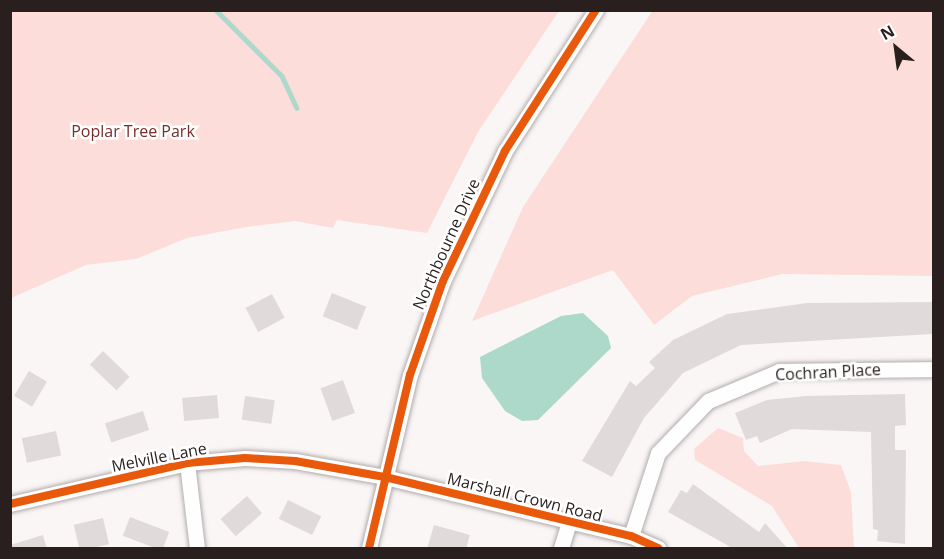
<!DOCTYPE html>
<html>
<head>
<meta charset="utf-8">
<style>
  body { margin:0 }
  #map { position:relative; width:944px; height:559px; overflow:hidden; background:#fbf6f6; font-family:"Open Sans",sans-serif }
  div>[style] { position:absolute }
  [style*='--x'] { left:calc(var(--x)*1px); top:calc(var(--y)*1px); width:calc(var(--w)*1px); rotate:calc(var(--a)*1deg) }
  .green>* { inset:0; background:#fcddda }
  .water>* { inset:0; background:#add9cb }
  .stream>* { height:4.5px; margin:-2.25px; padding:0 2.25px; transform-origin:2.25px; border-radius:2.25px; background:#add9cb }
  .building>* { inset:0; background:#e1dada; transform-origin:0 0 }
  .roads { filter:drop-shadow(0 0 2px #b2acac) drop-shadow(0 0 2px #b2acac) }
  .minor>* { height:15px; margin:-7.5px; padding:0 7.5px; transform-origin:7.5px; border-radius:7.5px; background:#fefefe }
  .cycleway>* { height:8px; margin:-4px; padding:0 4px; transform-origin:4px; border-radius:4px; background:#e8590c }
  span { translate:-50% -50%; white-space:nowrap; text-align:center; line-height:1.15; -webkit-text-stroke:5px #fff; paint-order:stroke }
  .park-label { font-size:16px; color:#772e2c }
  .street-label { font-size:16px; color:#281f1e }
  .frame { position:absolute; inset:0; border:12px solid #281f1e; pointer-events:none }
  .north { position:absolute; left:866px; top:18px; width:60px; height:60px; -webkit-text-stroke:4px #fff; paint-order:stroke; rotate:331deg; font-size:16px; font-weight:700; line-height:24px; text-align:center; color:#281f1e }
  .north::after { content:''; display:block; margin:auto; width:21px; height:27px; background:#281f1e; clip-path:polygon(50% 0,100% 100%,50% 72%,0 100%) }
</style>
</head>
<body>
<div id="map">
  <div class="green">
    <i style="clip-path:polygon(11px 10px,559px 10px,559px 11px,478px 132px,427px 233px,337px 220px,333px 228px,295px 221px,246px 227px,187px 238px,136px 259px,86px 265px,11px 298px)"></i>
    <i style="clip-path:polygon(653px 10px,933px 11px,933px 276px,782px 274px,692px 296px,654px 325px,613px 270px,472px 321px,523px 207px)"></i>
    <i style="clip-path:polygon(718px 428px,743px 438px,744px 451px,758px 466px,805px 461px,841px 465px,851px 492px,854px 548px,799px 548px,772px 506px,695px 460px,694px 449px)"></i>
  </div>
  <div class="water">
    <i style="clip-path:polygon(583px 313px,608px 336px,611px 348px,538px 420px,522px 421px,505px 411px,482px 378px,480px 357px,561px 316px)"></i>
  </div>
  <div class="stream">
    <i style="--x:216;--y:10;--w:93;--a:45"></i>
    <i style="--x:282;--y:76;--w:35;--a:65"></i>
  </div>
  <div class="building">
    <i style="left:332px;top:293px;width:37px;height:25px;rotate:22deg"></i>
    <i style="left:272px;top:294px;width:27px;height:30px;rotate:62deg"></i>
    <i style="clip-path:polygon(933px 302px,933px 334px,741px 345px,683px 373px,644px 418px,612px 477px,582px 461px,630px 381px,636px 386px,655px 368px,649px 362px,673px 340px,727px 314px,807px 303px)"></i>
    <i style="left:103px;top:351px;width:37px;height:19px;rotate:44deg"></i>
    <i style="left:29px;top:371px;width:21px;height:29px;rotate:31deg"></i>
    <i style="left:343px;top:380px;width:35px;height:24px;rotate:70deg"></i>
    <i style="clip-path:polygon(905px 394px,906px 425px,895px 426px,895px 450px,906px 450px,905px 544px,877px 541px,878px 530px,873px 529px,871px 432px,792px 429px,760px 443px,757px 436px,746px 440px,735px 413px,767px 400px,806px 396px)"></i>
    <i style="left:217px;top:395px;width:23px;height:35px;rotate:85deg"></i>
    <i style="left:245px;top:396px;width:30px;height:24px;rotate:8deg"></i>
    <i style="left:143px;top:411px;width:20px;height:40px;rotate:72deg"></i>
    <i style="left:56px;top:431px;width:25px;height:35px;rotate:78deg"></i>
    <i style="clip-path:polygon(693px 484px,759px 532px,765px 523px,788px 549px,734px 549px,668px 512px,681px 490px,687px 493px)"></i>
    <i style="left:247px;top:496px;width:23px;height:35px;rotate:49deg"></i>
    <i style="left:288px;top:500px;width:37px;height:21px;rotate:26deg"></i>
    <i style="left:130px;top:517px;width:42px;height:20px;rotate:21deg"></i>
    <i style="left:103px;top:518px;width:27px;height:30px;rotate:77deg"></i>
    <i style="clip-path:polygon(434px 525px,470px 535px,466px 549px,427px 549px)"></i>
    <i style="clip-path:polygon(43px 535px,47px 549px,10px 549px,10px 545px)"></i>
  </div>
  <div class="roads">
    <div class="minor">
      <i style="--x:187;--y:463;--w:86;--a:83.3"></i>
      <i style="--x:10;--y:504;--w:182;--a:-13"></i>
      <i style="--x:187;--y:463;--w:58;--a:-4.9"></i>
      <i style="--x:245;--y:458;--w:50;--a:3.4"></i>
      <i style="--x:295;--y:461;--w:91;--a:10.1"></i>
      <i style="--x:385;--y:477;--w:253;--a:13.5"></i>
      <i style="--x:631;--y:536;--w:30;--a:24"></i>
      <i style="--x:631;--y:536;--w:87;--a:-72"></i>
      <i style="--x:658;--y:453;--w:72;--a:-46.1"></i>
      <i style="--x:708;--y:401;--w:77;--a:-22.9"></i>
      <i style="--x:779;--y:371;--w:155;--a:-0.7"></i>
      <i style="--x:369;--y:548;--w:178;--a:-76.7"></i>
      <i style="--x:410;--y:375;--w:100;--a:-70.7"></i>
      <i style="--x:443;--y:281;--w:144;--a:-64.5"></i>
      <i style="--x:505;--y:151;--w:168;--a:-57.2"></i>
      <i style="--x:561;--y:548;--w:28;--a:-73"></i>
    </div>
  </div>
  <div class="cycleway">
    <i style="--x:10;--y:504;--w:182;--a:-13"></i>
    <i style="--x:187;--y:463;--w:58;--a:-4.9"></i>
    <i style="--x:245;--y:458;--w:50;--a:3.4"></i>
    <i style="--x:295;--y:461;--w:91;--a:10.1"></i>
    <i style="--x:385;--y:477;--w:253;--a:13.5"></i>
    <i style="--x:631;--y:536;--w:30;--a:24"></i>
    <i style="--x:369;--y:548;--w:178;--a:-76.7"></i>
    <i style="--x:410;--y:375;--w:100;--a:-70.7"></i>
    <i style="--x:443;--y:281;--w:144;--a:-64.5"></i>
    <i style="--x:505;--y:151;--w:168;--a:-57.2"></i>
  </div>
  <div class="park-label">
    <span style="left:133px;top:131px">Poplar Tree Park</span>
  </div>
  <div class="street-label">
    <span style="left:446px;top:244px;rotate:-66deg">Northbourne Drive</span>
    <span style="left:828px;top:372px;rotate:-3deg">Cochran Place</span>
    <span style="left:159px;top:457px;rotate:-11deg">Melville Lane</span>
    <span style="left:525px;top:497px;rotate:14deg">Marshall Crown Road</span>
  </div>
  <div class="frame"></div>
  <div class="north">N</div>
</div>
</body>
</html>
